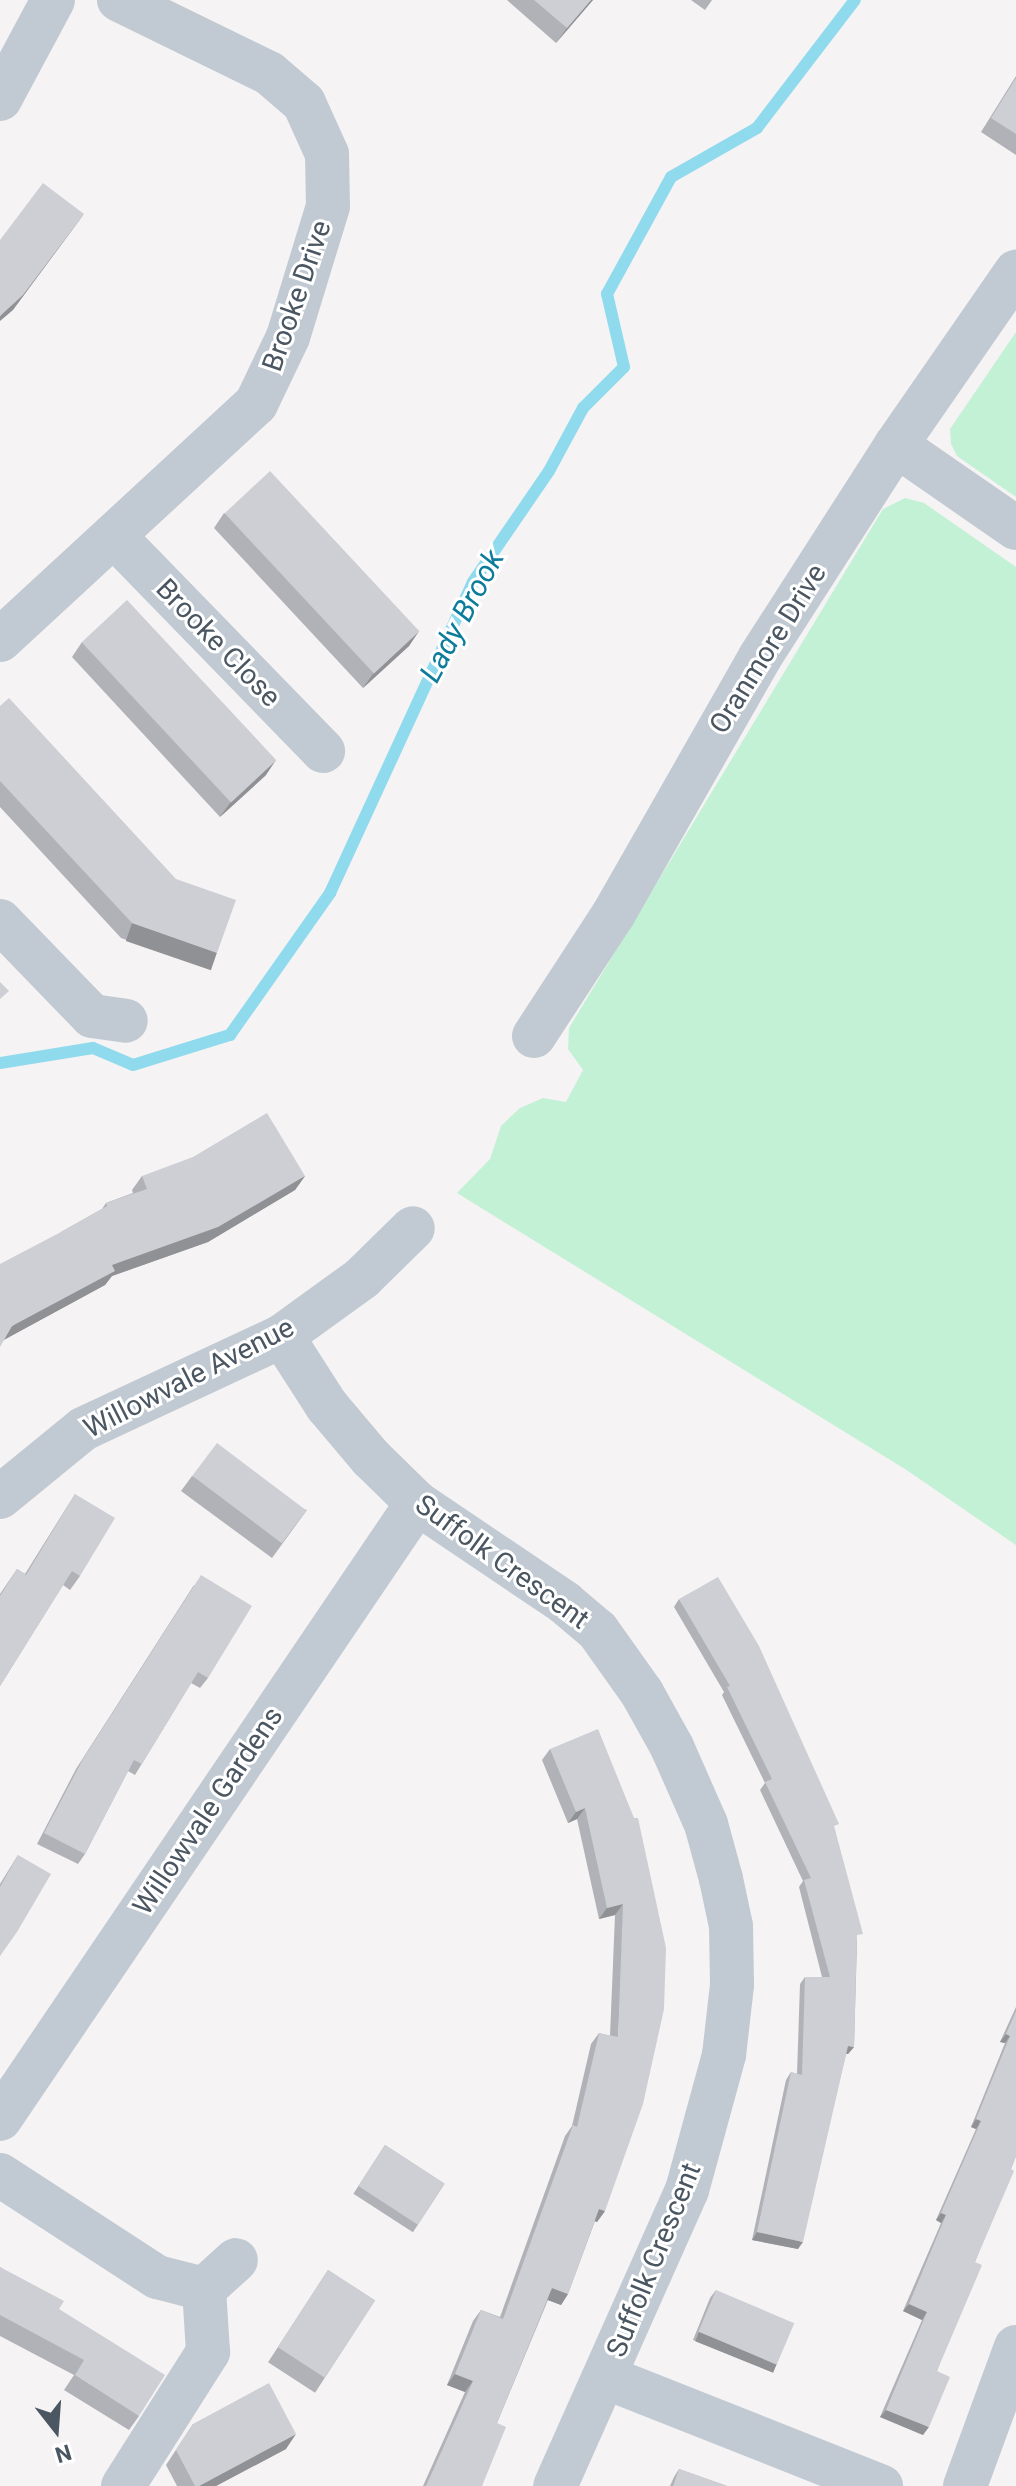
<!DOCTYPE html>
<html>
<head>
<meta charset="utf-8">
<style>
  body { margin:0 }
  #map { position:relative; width:1016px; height:2486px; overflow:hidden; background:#f5f3f3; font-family:Roboto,sans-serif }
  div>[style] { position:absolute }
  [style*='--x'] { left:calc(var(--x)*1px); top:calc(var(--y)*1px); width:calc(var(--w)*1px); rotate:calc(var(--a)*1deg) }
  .green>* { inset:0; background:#c3f1d5 }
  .stream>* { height:12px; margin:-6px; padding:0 6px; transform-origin:6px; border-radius:6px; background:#90daee }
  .minor>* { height:44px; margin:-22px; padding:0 22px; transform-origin:22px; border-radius:22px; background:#c1cad2 }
  .wall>* { inset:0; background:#b0b2b7; transform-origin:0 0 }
  .shaded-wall>* { inset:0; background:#909195; transform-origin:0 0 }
  .building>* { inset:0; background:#cdcfd5; transform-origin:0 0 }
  span { translate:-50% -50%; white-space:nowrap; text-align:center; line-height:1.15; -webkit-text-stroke:6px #fff; paint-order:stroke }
  .street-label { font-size:28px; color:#4a5661 }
  .water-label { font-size:30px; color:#0c7c9b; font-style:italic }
  .north { position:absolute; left:16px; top:2390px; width:80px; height:80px; -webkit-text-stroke:6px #fff; paint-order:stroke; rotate:163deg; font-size:22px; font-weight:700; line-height:32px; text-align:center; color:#4a5661 }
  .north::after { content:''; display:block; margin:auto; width:28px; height:36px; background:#4a5661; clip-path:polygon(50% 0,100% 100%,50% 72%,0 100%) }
</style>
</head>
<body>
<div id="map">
  <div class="green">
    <i style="clip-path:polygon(1016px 332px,1016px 497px,957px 456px,951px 444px,950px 429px)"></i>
    <i style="clip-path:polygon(905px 498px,924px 503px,1016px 567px,1016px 1545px,905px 1469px,457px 1193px,490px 1159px,501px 1126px,520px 1108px,543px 1098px,566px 1102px,583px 1070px,568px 1049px,569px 1028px,883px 509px)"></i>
  </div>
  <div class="stream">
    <i style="--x:0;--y:1063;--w:94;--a:-9.2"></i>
    <i style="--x:93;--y:1048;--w:43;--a:23"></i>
    <i style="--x:133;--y:1065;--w:102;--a:-17.2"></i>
    <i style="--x:230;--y:1035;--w:174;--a:-54.8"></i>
    <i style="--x:330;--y:893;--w:342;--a:-65.3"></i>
    <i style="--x:473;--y:582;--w:135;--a:-55.6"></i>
    <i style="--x:549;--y:471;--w:72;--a:-61.6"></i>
    <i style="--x:583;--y:408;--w:58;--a:-45"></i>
    <i style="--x:624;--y:367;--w:75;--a:-103.1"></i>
    <i style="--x:607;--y:294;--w:133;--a:-61.3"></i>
    <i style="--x:671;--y:177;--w:99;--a:-29.7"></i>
    <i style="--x:757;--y:128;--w:161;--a:-52.6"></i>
  </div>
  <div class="minor">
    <i style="--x:0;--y:99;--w:112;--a:-61.8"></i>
    <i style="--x:896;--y:445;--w:146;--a:34.7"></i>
    <i style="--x:114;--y:536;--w:300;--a:45.8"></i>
    <i style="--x:0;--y:640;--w:348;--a:-42.7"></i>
    <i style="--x:256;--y:404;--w:74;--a:-64.5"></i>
    <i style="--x:288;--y:337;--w:137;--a:-73"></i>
    <i style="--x:328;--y:206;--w:52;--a:-91.1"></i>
    <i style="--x:327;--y:154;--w:56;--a:-114.3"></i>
    <i style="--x:304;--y:103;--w:46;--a:-139.4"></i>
    <i style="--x:269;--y:73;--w:167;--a:-154"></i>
    <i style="--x:0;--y:921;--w:132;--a:45.9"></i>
    <i style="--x:92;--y:1016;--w:34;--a:8"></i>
    <i style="--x:534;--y:1036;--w:145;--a:-56.9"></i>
    <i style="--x:613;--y:915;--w:297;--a:-60.3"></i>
    <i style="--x:760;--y:657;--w:252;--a:-57.3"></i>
    <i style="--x:896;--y:445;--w:211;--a:-55.3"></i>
    <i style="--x:282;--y:1336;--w:83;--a:57.3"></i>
    <i style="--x:327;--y:1406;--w:68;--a:49.8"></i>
    <i style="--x:371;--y:1458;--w:64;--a:44.4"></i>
    <i style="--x:417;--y:1503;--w:179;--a:34"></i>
    <i style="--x:565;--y:1603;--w:43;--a:40.3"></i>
    <i style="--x:598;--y:1631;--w:76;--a:54.6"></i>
    <i style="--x:642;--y:1693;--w:62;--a:60.9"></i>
    <i style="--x:672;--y:1747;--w:84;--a:66.2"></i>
    <i style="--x:706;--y:1824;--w:57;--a:74.7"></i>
    <i style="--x:721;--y:1879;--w:48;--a:78"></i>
    <i style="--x:731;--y:1926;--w:59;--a:89"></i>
    <i style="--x:732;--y:1985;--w:70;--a:96.5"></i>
    <i style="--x:724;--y:2055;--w:140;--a:105.3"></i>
    <i style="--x:687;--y:2190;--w:324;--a:114"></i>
    <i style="--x:0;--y:1497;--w:107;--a:-39.3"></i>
    <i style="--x:83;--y:1429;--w:220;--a:-25"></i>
    <i style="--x:282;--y:1336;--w:99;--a:-35.9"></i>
    <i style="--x:362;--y:1278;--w:71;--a:-44.4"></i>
    <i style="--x:0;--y:2119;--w:744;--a:-55.9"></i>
    <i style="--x:0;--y:2175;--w:187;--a:33"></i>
    <i style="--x:157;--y:2277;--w:49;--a:14.3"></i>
    <i style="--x:204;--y:2289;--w:43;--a:-42.2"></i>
    <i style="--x:605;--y:2377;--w:297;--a:21.6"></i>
    <i style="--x:123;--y:2486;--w:159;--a:-57.6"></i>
    <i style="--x:208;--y:2352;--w:63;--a:-93.6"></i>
    <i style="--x:965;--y:2486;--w:148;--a:-69.9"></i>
  </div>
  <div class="wall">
    <i style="clip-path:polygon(507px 0,593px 0,556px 43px)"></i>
    <i style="clip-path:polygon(691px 0,712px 0,705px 10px)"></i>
    <i style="clip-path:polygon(1016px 76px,1016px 155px,981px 132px)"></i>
    <i style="clip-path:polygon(224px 513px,419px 631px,409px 646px,363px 688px,214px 528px)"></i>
    <i style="clip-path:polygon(82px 642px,266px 775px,220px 817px,72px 657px)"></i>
    <i style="clip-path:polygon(0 706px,207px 968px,121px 938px,0 807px)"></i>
    <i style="clip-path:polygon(142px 1176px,305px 1176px,295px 1190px,208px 1242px,112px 1276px,105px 1285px,5px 1339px,61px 1232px,102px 1209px,106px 1203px,133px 1193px,132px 1190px)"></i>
    <i style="clip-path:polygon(192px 1476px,307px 1510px,272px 1558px,181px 1491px)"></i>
    <i style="clip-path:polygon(75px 1494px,80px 1576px,70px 1590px,63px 1585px,0 1686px,0 1594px,17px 1569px,25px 1574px)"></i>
    <i style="clip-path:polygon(194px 1585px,208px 1678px,200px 1688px,191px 1683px,135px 1775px,128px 1771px,85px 1854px,78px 1864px,37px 1844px,76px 1769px)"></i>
    <i style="clip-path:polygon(679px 1599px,835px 1830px,857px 1942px,854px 2047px,848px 2054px,846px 2054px,798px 2249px,752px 2240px,786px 2080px,791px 2072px,797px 2074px,800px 1984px,805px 1977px,822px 1977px,799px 1887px,803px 1881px,760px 1790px,765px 1783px,722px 1695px,724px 1692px,674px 1607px)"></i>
    <i style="clip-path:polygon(550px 1749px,634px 1818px,605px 2211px,597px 2222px,595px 2221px,568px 2294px,561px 2305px,548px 2300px,497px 2423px,482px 2486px,423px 2486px,465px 2392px,447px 2385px,473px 2321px,481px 2310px,500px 2317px,565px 2136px,572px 2126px,591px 2044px,599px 2033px,610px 2036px,615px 1915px,599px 1919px,577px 1819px,568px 1823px,542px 1760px)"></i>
    <i style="clip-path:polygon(18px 1855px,0 1956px,0 1884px)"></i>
    <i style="clip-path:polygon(1016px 2007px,1016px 2156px,975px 2262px,937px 2371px,923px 2435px,880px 2417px,922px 2320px,903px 2311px,941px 2223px,936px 2220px,976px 2129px,971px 2127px,1005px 2043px,1000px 2042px)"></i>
    <i style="left:385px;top:2145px;width:71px;height:58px;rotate:33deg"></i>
    <i style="clip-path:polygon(0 2267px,59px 2309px,139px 2416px,129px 2430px,64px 2390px,74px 2375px,0 2336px)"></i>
    <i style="left:328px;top:2270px;width:56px;height:110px;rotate:33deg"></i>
    <i style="clip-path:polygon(716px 2290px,777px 2364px,772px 2372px,693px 2340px,710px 2298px)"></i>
    <i style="clip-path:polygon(193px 2424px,286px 2449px,216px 2486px,177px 2486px,166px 2465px)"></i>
    <i style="clip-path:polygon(679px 2469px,727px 2486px,670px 2486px,674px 2477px)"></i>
  </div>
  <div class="shaded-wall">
    <i style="clip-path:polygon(591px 0,593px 0,556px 43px,567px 28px)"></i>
    <i style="clip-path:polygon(84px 214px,13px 310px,0 321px,0 316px)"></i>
    <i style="clip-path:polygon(419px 631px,409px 646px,363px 688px,373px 674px)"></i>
    <i style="clip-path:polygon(276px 760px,266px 775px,220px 817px,230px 803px)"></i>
    <i style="left:132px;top:923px;width:90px;height:19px;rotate:19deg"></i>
    <i style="clip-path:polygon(305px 1176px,295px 1190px,208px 1242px,112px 1276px,105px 1285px,2px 1341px,12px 1326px,112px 1265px)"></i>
    <i style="clip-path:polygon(585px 1808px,577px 1819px,568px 1823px,576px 1812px)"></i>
    <i style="clip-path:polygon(623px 1904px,615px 1915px,599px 1919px,607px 1908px)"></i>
    <i style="clip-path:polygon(1006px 2034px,1010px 2036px,1005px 2043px,1000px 2042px)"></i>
    <i style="clip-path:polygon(848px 2046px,854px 2047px,848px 2054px,842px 2054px)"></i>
    <i style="clip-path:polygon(976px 2119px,981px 2121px,976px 2129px,971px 2127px)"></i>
    <i style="clip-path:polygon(599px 2209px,605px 2211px,597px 2222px,592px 2220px)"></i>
    <i style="clip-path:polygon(941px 2213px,946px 2215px,941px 2223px,936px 2220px)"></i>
    <i style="clip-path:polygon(757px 2232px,803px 2242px,798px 2249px,752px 2240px)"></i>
    <i style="clip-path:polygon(552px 2288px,568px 2294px,561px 2305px,545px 2299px)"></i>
    <i style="clip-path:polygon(909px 2304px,927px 2312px,922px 2320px,903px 2311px)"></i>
    <i style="left:699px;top:2332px;width:84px;height:10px;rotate:22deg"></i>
    <i style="clip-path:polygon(455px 2374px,473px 2381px,465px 2392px,447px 2385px)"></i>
    <i style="clip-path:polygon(886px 2410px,929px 2427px,923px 2435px,880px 2417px)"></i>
    <i style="clip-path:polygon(296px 2434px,286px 2449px,216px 2486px,199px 2486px)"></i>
  </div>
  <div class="building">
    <i style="clip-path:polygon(534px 0,591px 0,567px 28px)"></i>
    <i style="clip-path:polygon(1016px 78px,1016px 134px,991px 118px)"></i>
    <i style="clip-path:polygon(43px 183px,84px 214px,23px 295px,0 316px,0 240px)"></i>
    <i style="left:270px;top:471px;width:219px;height:62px;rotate:47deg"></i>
    <i style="left:127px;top:600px;width:219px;height:62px;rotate:47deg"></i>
    <i style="clip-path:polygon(9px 698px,176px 879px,236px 900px,217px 953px,132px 923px,0 781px,0 706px)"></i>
    <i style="clip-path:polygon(0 982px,9px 991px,0 999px)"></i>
    <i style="clip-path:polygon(267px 1113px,305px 1176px,218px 1227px,112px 1265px,115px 1271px,12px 1326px,0 1347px,0 1264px,61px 1232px,107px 1206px,106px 1203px,147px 1189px,142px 1176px,193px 1157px)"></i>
    <i style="left:217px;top:1443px;width:112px;height:41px;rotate:37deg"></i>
    <i style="clip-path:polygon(75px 1494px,115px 1518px,80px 1576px,72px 1571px,0 1686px,0 1596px,17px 1569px,26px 1575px)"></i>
    <i style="clip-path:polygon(201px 1575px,252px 1606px,208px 1678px,198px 1672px,142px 1764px,134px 1760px,85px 1854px,44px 1833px,83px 1759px)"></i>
    <i style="clip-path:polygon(718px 1577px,759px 1646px,839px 1824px,834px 1826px,863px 1934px,857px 1935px,854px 2047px,848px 2046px,803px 2242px,757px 2232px,791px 2072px,802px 2075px,805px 1977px,830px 1977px,804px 1880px,811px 1878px,765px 1782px,772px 1779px,727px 1687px,730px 1686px,679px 1599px)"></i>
    <i style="clip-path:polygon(598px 1729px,634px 1818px,638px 1818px,666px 1948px,664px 2009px,643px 2104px,605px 2211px,599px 2209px,568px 2294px,552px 2288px,497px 2423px,506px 2427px,482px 2486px,426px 2486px,473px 2381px,455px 2374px,481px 2310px,503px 2319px,573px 2125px,577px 2127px,599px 2033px,618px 2037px,623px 1904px,607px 1908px,585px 1808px,576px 1812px,550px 1749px)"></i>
    <i style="clip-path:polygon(18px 1855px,51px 1874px,17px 1932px,0 1956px,0 1887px)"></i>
    <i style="clip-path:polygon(1016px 2011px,1016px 2156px,1011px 2169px,1014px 2171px,975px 2262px,982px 2265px,937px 2371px,950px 2377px,929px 2427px,886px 2410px,927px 2312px,909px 2304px,946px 2215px,941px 2213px,981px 2121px,976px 2119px,1010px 2036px,1006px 2034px)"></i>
    <i style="left:385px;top:2145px;width:71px;height:49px;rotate:33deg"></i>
    <i style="clip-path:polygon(0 2267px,64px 2301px,59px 2309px,165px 2375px,139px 2416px,75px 2375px,84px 2360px,0 2315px)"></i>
    <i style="left:328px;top:2270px;width:56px;height:92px;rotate:33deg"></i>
    <i style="left:716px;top:2290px;width:85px;height:45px;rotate:23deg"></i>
    <i style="clip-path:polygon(269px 2383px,296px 2434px,199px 2486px,195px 2486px,176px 2450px,193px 2424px)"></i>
    <i style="clip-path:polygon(679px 2469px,727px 2486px,673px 2486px)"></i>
  </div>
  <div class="street-label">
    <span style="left:297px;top:296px;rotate:-71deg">Brooke Drive</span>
    <span style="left:218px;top:643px;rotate:46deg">Brooke Close</span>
    <span style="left:768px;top:649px;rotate:-58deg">Oranmore Drive</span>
    <span style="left:189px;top:1378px;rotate:-27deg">Willowvale Avenue</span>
    <span style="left:502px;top:1562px;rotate:36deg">Suffolk Crescent</span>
    <span style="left:208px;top:1811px;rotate:-56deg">Willowvale Gardens</span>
    <span style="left:654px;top:2260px;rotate:-68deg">Suffolk Crescent</span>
  </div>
  <div class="water-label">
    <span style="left:462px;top:616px;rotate:-62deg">Lady Brook</span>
  </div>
  <div class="north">N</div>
</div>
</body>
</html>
